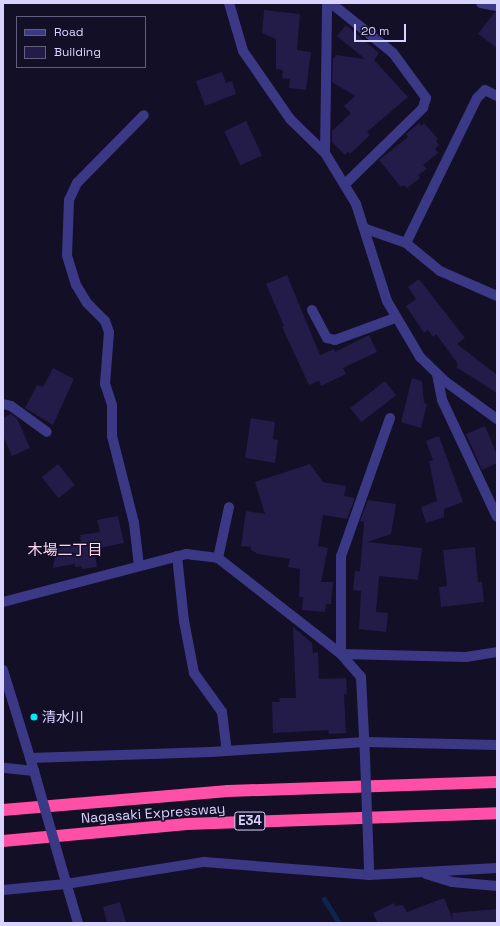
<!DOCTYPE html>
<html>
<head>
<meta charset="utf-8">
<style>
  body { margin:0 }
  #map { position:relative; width:500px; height:926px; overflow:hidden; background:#130f27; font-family:"Space Grotesk","Noto Sans JP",sans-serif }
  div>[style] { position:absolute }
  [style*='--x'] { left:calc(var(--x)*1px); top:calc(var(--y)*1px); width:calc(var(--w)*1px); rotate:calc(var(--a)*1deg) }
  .stream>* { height:5px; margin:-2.5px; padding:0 2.5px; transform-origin:2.5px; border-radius:2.5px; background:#0e264c }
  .building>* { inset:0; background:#231b48; transform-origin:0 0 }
  .minor>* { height:10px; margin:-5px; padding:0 5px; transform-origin:5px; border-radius:5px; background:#3b3986 }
  .highway>* { height:12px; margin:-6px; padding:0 6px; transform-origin:6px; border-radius:6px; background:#ff4fa6 }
  .minor-bridge>* { height:10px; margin:-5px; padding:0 5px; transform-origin:5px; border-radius:5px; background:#3b3986 }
  .dots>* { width:11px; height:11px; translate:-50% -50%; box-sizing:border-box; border:2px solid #130f27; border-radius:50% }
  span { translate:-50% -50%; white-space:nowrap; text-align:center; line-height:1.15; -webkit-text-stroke:3px #130f27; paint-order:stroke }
  .shield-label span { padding:1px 3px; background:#130f27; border:1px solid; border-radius:3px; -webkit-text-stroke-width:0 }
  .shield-label { font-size:13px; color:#d9d4ff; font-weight:700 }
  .poi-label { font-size:14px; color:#d9d4ff }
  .left { translate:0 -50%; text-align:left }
  .street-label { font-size:14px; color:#d9d4ff }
  .neighbourhood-label { font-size:15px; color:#ffd6f1 }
  .frame { position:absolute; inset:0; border:4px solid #d9d4ff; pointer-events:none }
  .legend { position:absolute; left:16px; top:16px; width:130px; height:52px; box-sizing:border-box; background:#130f27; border:1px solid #625e7d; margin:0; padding:5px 7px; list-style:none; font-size:12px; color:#d9d4ff }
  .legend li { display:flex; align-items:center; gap:8px; height:20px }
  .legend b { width:20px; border:1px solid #625e7d }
  .scale { position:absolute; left:354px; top:24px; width:52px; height:18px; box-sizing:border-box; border:2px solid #d9d4ff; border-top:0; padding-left:5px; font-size:12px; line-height:14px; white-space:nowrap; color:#d9d4ff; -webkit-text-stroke:3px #130f27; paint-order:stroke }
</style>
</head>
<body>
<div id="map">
  <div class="stream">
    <i style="--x:324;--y:899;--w:28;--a:58"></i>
  </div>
  <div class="building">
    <i style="clip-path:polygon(264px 10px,300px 14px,297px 50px,311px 52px,306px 90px,289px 88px,290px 79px,282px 78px,283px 70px,276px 69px,276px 39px,262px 33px)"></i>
    <i style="clip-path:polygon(495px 12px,497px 12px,497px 48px,478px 34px)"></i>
    <i style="clip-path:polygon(346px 25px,379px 53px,374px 60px,408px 97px,367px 132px,370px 135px,350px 154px,348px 152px,345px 155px,332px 142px,332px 131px,351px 113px,344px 106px,355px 96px,332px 82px,333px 59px,336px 55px,365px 59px,337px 36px)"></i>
    <i style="clip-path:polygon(222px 72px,226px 83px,232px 81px,236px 94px,205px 106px,196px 81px)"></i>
    <i style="left:246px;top:121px;width:38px;height:24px;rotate:65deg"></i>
    <i style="clip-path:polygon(419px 123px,421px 126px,424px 123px,438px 139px,436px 141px,439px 145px,435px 149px,438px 153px,423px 165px,427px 169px,418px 175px,420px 178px,407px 188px,404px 185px,401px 187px,379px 160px,408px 137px,406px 134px)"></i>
    <i style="clip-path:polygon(287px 275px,320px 355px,334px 349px,335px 352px,369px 335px,377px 352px,343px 368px,346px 374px,321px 386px,319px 381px,309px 385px,282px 327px,284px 326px,266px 284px)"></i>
    <i style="clip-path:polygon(419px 279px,465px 338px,457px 344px,497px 375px,497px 393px,456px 367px,458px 364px,436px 334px,433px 337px,428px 330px,424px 333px,406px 306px,416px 299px,408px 287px)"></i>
    <i style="clip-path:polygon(53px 368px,74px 379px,53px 425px,25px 408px,37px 385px,43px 387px)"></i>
    <i style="clip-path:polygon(412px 378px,422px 381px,424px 403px,427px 404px,421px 428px,401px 422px)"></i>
    <i style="left:385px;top:381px;width:18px;height:44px;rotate:52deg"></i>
    <i style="clip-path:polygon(11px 414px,17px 418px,30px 448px,12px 456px,3px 436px,3px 418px)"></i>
    <i style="clip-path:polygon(251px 418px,275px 422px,273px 439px,278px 440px,275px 463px,245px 458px)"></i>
    <i style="clip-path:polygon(485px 426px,497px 455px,497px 463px,482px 470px,466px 434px)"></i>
    <i style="clip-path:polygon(439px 436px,463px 502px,444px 509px,444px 517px,426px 523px,421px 507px,437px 501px,429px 461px,433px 460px,426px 441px)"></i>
    <i style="left:58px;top:464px;width:27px;height:21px;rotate:51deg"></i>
    <i style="clip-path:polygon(310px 464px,323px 482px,346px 486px,344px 496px,355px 498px,347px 519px,323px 515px,318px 546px,328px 548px,321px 582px,333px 582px,331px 604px,326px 604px,325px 612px,302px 610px,303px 597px,299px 597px,300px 569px,288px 567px,290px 559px,258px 554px,251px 550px,251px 547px,241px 546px,246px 511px,265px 514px,255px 482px)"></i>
    <i style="clip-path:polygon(368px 500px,396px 504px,391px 534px,367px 542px,422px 548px,418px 580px,379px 576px,376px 612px,388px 613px,386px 632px,359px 629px,361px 591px,353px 590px,355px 571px,360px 571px,364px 522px,360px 521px)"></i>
    <i style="clip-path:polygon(118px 516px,124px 543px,94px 549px,97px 567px,82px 569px,81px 566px,75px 567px,75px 564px,53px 568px,56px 549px,62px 548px,62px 545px,81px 542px,80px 535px,100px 532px,97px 520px)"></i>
    <i style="clip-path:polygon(475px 547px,478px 582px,482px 582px,484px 602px,441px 607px,439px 587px,447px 586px,443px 550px)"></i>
    <i style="clip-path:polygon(293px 627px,312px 643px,313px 653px,318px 652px,319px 679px,346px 678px,347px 694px,344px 694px,346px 733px,329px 734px,328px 730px,273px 733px,272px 702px,280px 702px,279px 698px,296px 698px)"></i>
    <i style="clip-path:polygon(444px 898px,453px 920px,452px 913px,497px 909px,497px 923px,378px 923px,373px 913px,394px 903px,395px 906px,403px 905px,407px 912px)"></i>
    <i style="clip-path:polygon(120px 902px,126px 923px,107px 923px,103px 907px)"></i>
  </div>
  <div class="minor">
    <i style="--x:229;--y:3;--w:50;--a:73.7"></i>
    <i style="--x:243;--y:51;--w:83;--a:55.3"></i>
    <i style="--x:290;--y:119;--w:49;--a:44.2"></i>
    <i style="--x:325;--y:153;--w:60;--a:58.7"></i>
    <i style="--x:356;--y:204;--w:102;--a:72.3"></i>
    <i style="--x:387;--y:301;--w:65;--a:59.5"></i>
    <i style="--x:420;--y:357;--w:36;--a:44"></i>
    <i style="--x:446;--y:382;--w:63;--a:36"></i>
    <i style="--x:331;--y:3;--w:80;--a:38.9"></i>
    <i style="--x:393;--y:53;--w:56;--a:53.7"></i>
    <i style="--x:426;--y:98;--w:10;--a:107"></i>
    <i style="--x:423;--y:108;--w:109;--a:135.7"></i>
    <i style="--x:481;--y:3;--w:16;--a:11"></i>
    <i style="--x:325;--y:153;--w:150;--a:-89.2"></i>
    <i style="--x:366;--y:229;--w:42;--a:19.3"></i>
    <i style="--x:406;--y:243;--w:44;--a:39.5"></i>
    <i style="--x:440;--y:271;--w:62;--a:23.7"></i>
    <i style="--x:406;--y:243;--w:161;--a:-63.9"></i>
    <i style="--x:477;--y:98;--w:11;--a:-45"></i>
    <i style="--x:485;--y:90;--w:13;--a:27"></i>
    <i style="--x:312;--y:310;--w:32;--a:62"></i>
    <i style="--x:327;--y:338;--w:8;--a:14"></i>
    <i style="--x:335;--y:340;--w:64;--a:-20.1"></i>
    <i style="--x:437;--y:374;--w:26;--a:79"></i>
    <i style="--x:442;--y:400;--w:129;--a:64.8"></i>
    <i style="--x:3;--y:404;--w:8;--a:14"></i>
    <i style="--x:11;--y:406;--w:44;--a:35.8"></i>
    <i style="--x:390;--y:418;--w:146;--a:109.5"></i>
    <i style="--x:341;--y:556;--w:98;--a:90"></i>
    <i style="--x:341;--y:654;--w:125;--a:1.4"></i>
    <i style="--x:466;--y:657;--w:31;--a:-9"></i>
    <i style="--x:177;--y:556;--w:65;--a:83.9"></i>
    <i style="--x:184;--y:621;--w:53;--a:79.1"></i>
    <i style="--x:194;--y:673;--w:48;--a:54.3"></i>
    <i style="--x:222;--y:712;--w:39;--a:83"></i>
    <i style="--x:218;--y:558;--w:52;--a:-77.8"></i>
    <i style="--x:139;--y:566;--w:43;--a:-96.6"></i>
    <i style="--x:134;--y:523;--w:90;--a:-104.2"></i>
    <i style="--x:112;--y:436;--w:31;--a:-90"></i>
    <i style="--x:112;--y:405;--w:22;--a:-108"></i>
    <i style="--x:105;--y:384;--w:52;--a:-85.6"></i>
    <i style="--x:109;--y:332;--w:12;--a:-110"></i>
    <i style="--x:105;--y:321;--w:25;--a:-135"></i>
    <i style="--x:87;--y:303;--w:21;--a:-121"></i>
    <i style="--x:76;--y:285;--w:31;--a:-107"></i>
    <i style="--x:67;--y:255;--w:55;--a:-87.9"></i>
    <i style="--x:69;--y:200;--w:19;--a:-65"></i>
    <i style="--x:77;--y:183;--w:95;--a:-45.4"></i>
    <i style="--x:3;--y:602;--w:189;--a:-14.7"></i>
    <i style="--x:186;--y:554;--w:32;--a:7"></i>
    <i style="--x:218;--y:558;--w:156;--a:38"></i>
    <i style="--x:341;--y:654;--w:30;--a:49"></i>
    <i style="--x:361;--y:677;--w:80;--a:87.1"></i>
    <i style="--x:3;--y:670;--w:106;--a:72.9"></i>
    <i style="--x:34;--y:771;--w:31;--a:-174"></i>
    <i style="--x:30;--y:758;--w:181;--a:-1.9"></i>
    <i style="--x:211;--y:752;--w:154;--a:-3.7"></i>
    <i style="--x:365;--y:742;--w:132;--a:1.3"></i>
    <i style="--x:368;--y:840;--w:35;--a:88"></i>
    <i style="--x:63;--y:872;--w:53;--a:73.6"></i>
    <i style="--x:426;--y:874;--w:27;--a:17"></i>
    <i style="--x:452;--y:882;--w:45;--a:5.1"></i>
    <i style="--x:3;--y:890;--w:63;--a:-5.4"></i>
    <i style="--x:66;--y:884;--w:140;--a:-9.1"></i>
    <i style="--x:204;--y:862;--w:166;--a:4.5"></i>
    <i style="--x:369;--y:875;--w:128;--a:-3.1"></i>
  </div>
  <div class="highway">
    <i style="--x:3;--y:810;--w:226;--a:-4.8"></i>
    <i style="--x:228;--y:791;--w:269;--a:-1.9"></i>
    <i style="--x:3;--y:841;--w:185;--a:-5.3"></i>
    <i style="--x:187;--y:824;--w:310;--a:-2"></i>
  </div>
  <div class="minor-bridge">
    <i style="--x:365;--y:757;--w:83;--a:87.9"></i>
    <i style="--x:34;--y:771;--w:105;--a:74"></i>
  </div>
  <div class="dots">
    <i style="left:34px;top:717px;background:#00e9ff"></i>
  </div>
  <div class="shield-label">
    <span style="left:250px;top:821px">E34</span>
  </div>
  <div class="poi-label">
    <span class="left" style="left:42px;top:717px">清水川</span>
  </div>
  <div class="street-label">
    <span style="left:153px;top:813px;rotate:-4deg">Nagasaki Expressway</span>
  </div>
  <div class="neighbourhood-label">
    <span style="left:65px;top:550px">木場二丁目</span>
  </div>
  <div class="frame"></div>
  <ul class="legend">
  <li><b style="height:5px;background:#3b3986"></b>Road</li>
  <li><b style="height:11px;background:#231b48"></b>Building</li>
  </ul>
  <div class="scale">20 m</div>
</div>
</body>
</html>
